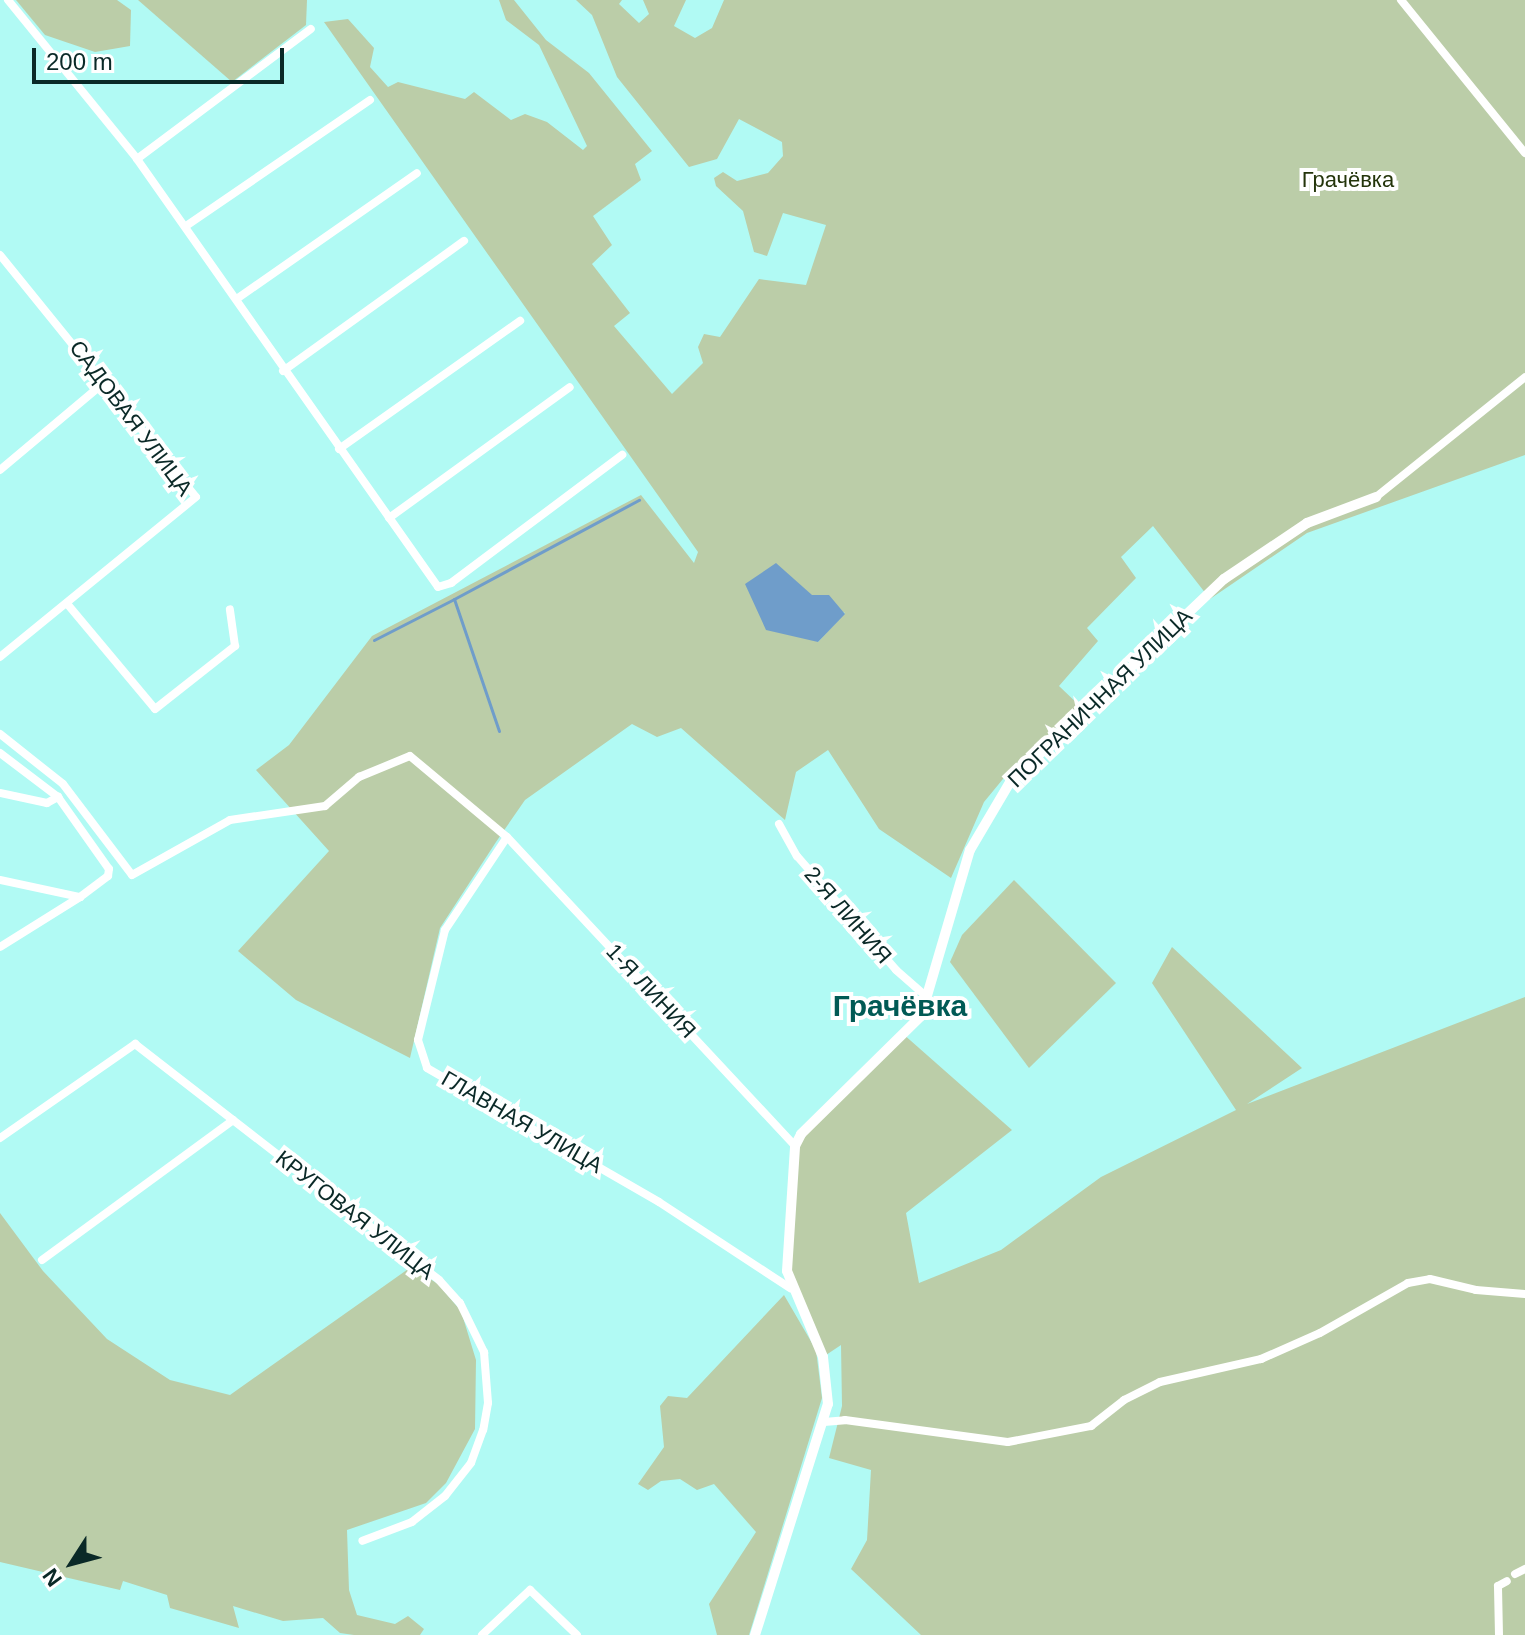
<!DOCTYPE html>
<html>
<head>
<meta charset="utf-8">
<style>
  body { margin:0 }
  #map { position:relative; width:1525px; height:1635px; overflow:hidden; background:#b1faf4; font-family:Arial,sans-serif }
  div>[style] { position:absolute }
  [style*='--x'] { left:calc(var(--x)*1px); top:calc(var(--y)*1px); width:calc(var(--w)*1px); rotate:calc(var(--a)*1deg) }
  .green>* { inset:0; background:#bbcda8 }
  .water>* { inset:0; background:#6f9dca }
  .stream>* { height:3px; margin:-1.5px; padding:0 1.5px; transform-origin:1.5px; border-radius:1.5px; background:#6f9dca }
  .minor>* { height:8px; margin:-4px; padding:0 4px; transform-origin:4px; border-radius:4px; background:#fff }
  .tertiary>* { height:10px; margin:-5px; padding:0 5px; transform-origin:5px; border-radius:5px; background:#fff }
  span { translate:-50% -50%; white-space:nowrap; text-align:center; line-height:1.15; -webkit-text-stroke:8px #fff; paint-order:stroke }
  .park-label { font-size:22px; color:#24350b }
  .street-label { font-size:22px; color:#0a2927 }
  .district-label { font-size:30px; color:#015a55; font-weight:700 }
  .north { position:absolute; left:32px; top:1523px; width:80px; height:80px; -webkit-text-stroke:6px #fff; paint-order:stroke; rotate:234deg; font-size:22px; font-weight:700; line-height:32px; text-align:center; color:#0a2927 }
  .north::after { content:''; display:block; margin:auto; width:28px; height:36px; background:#0a2927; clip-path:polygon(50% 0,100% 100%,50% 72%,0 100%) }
  .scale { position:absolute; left:32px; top:48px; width:252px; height:36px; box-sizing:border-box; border:4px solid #0a2927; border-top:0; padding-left:10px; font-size:24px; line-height:28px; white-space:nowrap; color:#0a2927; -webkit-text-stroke:6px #fff; paint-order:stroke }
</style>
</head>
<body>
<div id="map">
  <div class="green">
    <i style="clip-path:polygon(16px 0,117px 0,131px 10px,130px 46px,95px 52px,45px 35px)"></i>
    <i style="clip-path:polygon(138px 0,307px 0,306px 25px,232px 82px)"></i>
    <i style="clip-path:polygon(evenodd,499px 0,514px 0,546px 40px,589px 73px,652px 151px,635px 164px,641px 180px,593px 216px,612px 245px,592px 264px,630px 313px,614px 326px,672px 394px,703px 363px,698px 347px,704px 334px,720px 337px,759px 279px,806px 285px,826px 225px,783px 213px,767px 256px,754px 252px,743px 211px,716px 186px,714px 178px,723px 172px,737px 181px,768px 173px,783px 156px,782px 142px,739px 119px,717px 159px,689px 167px,617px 77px,592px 15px,576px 0,622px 0,619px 4px,639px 23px,649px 14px,643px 0,686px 0,674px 26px,695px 38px,712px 28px,724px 0,1525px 0,1525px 455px,1307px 533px,1210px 599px,1153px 526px,1121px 557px,1136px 578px,1087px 628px,1098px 641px,1059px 686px,1080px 706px,1012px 768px,984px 802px,951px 878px,879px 829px,828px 750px,796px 772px,785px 820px,681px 728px,657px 737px,632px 724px,525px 800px,496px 842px,440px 928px,410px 1058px,296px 1000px,238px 951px,329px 851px,256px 770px,289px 745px,372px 636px,641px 495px,694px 563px,698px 552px,324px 22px,348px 19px,374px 48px,370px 67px,388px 87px,398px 82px,465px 99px,474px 92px,511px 120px,525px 114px,547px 122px,583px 150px,587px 146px,539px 45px,506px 20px,499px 0,812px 595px,845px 613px,818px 642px,812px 595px)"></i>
    <i style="clip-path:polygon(1014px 880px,1116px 983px,1029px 1068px,950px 962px,962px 935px)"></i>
    <i style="clip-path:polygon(1172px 947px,1302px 1068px,1247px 1104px,1525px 997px,1525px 1635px,921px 1635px,851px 1569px,867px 1540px,871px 1470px,829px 1458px,842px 1406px,841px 1345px,823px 1357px,790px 1288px,795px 1146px,902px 1033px,1012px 1130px,906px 1213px,919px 1283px,1001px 1250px,1101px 1177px,1236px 1110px,1152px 983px)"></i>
    <i style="clip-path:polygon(0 1213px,43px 1271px,107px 1339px,170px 1380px,230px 1395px,411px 1267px,438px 1284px,461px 1311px,476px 1360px,475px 1429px,446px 1483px,426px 1503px,347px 1530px,349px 1590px,357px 1615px,395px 1624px,408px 1616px,424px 1629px,420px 1635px,354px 1635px,340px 1633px,323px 1618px,283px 1621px,233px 1606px,239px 1628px,170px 1608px,167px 1595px,123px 1581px,120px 1590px,0 1562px)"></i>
    <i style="clip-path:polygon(784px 1295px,816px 1350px,822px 1398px,749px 1635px,717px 1635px,709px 1604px,756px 1532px,714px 1484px,697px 1490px,680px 1479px,661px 1481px,648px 1490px,638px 1484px,664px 1447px,660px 1406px,668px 1396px,687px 1398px)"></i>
  </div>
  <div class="water">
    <i style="clip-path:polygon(776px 563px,812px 595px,829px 595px,845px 614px,818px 642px,766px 630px,745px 584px)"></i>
  </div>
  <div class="stream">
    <i style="--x:374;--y:640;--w:90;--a:-27.1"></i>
    <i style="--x:499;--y:731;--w:139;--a:-108.8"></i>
    <i style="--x:454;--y:599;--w:210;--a:-28.2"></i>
  </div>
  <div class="minor">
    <i style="--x:8;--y:0;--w:205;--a:50.9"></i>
    <i style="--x:137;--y:159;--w:523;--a:54.88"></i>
    <i style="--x:438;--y:587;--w:14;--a:-17"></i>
    <i style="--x:451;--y:583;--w:214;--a:-36.8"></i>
    <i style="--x:1401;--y:0;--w:197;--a:51"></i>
    <i style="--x:137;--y:159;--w:217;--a:-36.8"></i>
    <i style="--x:186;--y:226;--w:223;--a:-34.4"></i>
    <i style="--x:0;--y:255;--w:311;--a:51"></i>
    <i style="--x:196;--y:497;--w:253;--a:140.8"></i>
    <i style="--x:238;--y:298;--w:218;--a:-34.9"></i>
    <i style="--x:283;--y:371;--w:223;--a:-35.7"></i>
    <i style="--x:339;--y:449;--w:222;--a:-35.3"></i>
    <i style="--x:0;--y:470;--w:137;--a:-40"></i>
    <i style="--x:1376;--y:497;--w:191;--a:-38.8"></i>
    <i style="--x:389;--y:518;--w:223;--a:-35.9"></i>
    <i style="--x:69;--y:606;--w:134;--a:50.1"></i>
    <i style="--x:155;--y:709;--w:102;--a:-38.2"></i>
    <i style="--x:235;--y:646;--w:37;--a:-98"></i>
    <i style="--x:0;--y:734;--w:80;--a:38.4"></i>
    <i style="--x:63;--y:784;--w:114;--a:52.8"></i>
    <i style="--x:132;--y:875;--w:112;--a:-29.3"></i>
    <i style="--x:230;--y:820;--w:96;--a:-8.4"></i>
    <i style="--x:325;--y:806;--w:45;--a:-40.5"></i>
    <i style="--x:359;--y:777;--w:55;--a:-22.4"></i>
    <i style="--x:410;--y:756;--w:126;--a:39.9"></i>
    <i style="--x:507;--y:837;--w:422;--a:47"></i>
    <i style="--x:0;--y:753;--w:73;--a:37.2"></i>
    <i style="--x:58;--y:797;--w:88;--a:54.7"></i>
    <i style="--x:109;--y:869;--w:7;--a:98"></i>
    <i style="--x:108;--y:876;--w:35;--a:143"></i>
    <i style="--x:80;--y:897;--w:94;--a:148"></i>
    <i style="--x:0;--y:793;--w:48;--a:12"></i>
    <i style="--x:47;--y:803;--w:13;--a:-29"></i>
    <i style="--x:779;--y:824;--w:37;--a:61"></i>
    <i style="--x:797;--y:856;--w:151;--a:49"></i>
    <i style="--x:896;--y:970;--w:41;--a:41.1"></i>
    <i style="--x:507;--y:837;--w:112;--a:123.7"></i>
    <i style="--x:445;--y:930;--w:113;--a:103.8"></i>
    <i style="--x:418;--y:1040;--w:29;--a:72"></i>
    <i style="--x:427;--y:1068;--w:268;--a:30"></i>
    <i style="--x:659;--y:1202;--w:157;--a:33.3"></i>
    <i style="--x:0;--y:880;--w:82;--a:12"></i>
    <i style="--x:0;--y:1138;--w:165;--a:-34.8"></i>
    <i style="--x:135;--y:1044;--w:385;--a:37.8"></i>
    <i style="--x:439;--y:1280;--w:31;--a:48"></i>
    <i style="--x:460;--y:1303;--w:55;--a:63.9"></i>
    <i style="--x:484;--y:1352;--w:51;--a:85.5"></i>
    <i style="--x:488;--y:1403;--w:27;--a:100"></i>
    <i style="--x:483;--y:1430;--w:35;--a:110"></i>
    <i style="--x:471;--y:1463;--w:42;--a:128.2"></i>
    <i style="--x:445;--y:1496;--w:42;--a:141.8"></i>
    <i style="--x:412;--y:1522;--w:53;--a:159.2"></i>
    <i style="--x:42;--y:1260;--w:237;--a:-36.2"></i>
    <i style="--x:824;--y:1422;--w:21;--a:-5"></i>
    <i style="--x:845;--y:1420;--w:164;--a:7.7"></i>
    <i style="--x:1008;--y:1442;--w:85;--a:-10.9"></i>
    <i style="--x:1091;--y:1426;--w:42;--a:-38.2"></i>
    <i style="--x:1124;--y:1400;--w:40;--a:-26.6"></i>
    <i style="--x:1160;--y:1382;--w:104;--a:-12.8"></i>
    <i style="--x:1261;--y:1359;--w:64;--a:-23.8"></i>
    <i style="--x:1320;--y:1333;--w:101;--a:-29.6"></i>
    <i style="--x:1408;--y:1283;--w:22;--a:-10"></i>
    <i style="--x:1430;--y:1279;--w:47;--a:13.4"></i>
    <i style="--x:1476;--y:1290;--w:49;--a:4.7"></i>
    <i style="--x:1515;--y:1574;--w:11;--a:-27"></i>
    <i style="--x:482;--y:1635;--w:66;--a:-43.2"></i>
    <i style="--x:530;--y:1590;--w:65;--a:43.8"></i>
    <i style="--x:1499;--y:1635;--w:49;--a:-91.2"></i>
    <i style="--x:1498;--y:1586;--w:10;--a:-29"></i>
  </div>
  <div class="tertiary">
    <i style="--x:755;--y:1635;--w:242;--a:-72.5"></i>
    <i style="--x:828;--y:1404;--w:47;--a:-96.1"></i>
    <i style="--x:823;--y:1357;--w:93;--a:-112.7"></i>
    <i style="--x:787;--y:1271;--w:125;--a:-86.3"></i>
    <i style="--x:795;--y:1146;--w:13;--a:-63"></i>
    <i style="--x:801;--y:1134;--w:168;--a:-44.5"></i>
    <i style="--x:921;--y:1016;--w:173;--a:-73.6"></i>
    <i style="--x:970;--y:850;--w:79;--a:-59.5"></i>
    <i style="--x:1010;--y:782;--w:295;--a:-43.5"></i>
    <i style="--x:1224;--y:579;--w:100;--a:-34"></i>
    <i style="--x:1307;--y:523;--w:74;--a:-20.6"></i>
  </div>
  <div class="park-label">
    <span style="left:1348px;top:180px">Грачёвка</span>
  </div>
  <div class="street-label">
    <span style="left:131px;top:418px;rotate:53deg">САДОВАЯ УЛИЦА</span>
    <span style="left:1100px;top:698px;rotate:-44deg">ПОГРАНИЧНАЯ УЛИЦА</span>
    <span style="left:848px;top:915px;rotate:49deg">2-Я ЛИНИЯ</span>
    <span style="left:651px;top:991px;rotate:47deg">1-Я ЛИНИЯ</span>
    <span style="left:522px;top:1122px;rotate:30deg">ГЛАВНАЯ УЛИЦА</span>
    <span style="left:355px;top:1215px;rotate:38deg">КРУГОВАЯ УЛИЦА</span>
  </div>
  <div class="district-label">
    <span style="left:900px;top:1006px">Грачёвка</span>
  </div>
  <div class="north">N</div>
  <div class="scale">200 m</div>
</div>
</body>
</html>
